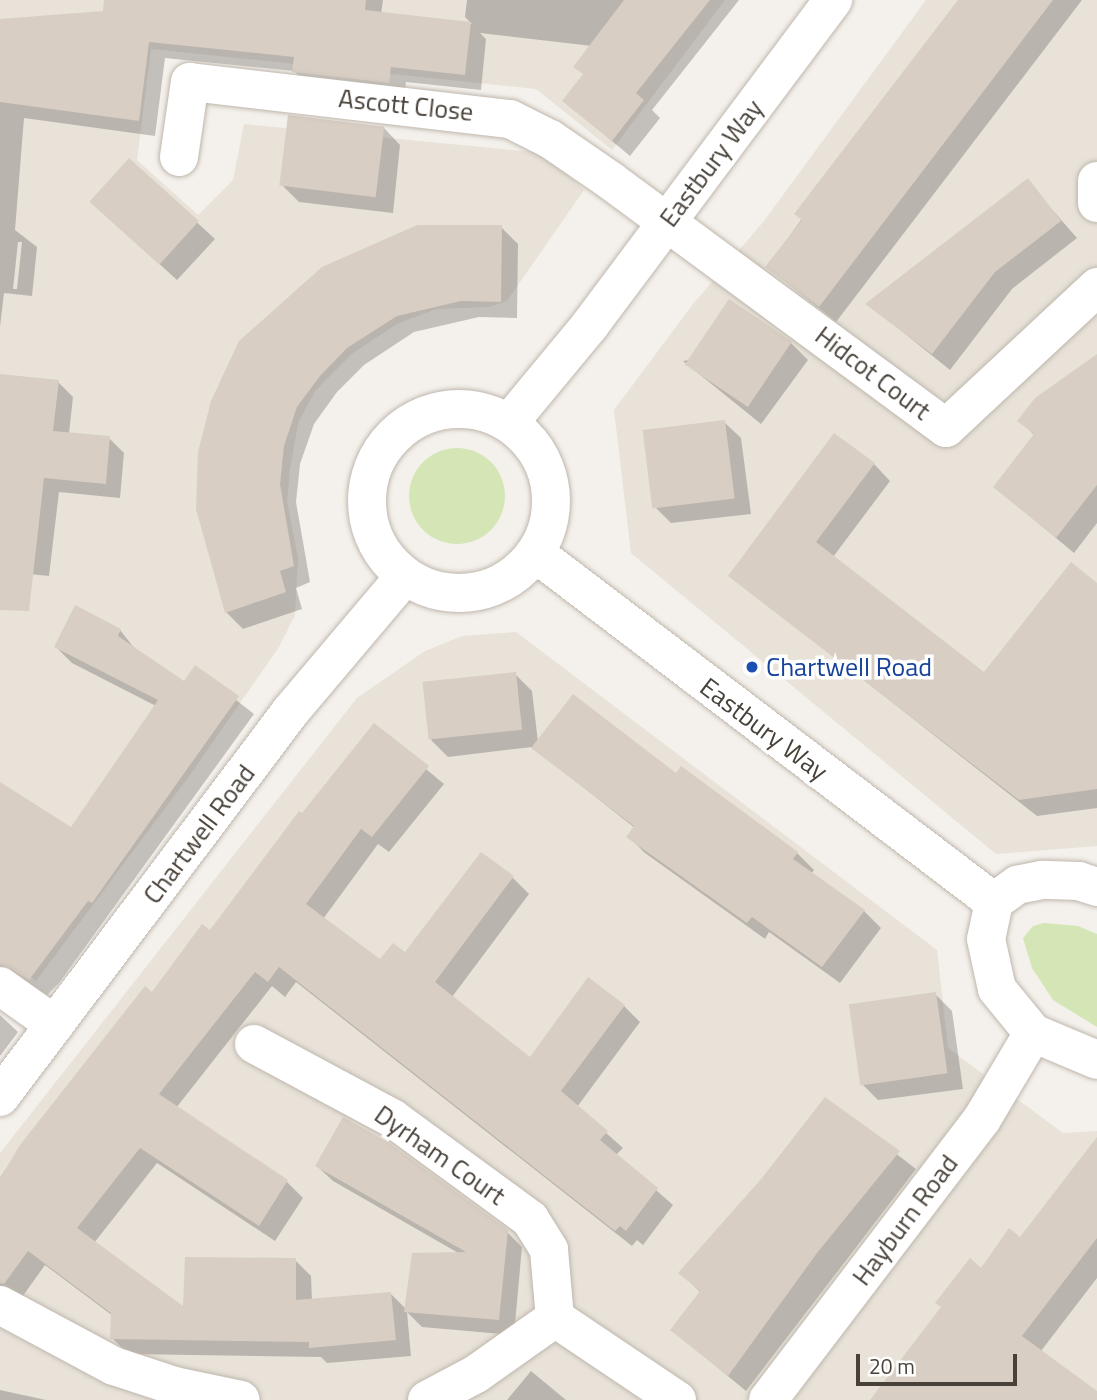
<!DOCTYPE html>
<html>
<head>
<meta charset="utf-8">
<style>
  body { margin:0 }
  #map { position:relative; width:1097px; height:1400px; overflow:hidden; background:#f4f0eb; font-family:"Titillium Web",sans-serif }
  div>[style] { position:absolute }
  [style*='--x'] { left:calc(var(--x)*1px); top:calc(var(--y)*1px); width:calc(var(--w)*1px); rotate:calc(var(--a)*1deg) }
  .residential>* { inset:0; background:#e8e2d9 }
  .green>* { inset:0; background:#d5e6b6 }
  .round { border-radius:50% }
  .shadow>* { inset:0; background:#0003 }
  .building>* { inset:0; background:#d8cec3; transform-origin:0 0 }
  .roads { filter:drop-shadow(0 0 2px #bfb7ad) drop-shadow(0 0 2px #bfb7ad) }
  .minor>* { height:38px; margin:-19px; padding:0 19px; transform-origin:19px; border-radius:19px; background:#fff }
  .minor>.ring { margin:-19px; padding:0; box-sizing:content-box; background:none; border:38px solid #fff; border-radius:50% }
  .dots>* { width:19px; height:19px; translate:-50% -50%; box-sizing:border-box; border:4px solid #fff; border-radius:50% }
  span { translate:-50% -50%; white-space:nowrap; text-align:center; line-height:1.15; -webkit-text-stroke:7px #fff; paint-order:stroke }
  .street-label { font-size:26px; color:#484139 }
  .transit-label { font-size:26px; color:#164399 }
  .left { translate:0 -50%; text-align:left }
  .scale { position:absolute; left:856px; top:1354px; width:161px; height:32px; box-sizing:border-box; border:4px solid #484139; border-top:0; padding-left:9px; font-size:21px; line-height:24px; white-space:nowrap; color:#484139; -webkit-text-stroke:5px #fff; paint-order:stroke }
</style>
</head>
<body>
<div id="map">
  <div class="residential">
    <i style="clip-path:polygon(0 0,725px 0,612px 150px,536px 89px,151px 49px,137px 160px,198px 215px,233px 180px,244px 124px,545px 153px,584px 190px,507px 301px,489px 307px,436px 309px,397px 324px,353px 353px,315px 391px,298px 423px,290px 470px,287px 501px,298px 558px,295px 615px,279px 647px,190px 775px,36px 981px,0 950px)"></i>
    <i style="clip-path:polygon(926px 0,1097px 0,1097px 846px,996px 854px,631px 553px,614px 410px,693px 304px,764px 221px)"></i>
    <i style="clip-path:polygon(516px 632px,937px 950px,948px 1048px,1063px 1133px,1097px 1131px,1097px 1400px,0 1400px,0 1153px,357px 698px,425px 651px,462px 636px)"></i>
  </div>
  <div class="green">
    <i class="round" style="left:409px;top:448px;width:96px;height:96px"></i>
    <i style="clip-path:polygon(1044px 923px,1078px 926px,1097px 934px,1097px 1027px,1053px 1000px,1032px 968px,1023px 938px,1033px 926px)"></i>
  </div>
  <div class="shadow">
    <i style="clip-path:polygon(evenodd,106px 0,383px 0,381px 14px,472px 24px,465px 17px,467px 0,739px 0,652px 110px,660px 118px,630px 156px,564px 101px,584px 75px,592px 46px,480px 33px,486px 39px,481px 90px,406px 82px,404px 98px,310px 87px,294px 71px,165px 58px,155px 136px,24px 118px,15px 230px,37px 247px,32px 296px,4px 293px,0 327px,0 21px,104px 13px,106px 0,18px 242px,22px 242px,17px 289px,13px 289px,18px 242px)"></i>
    <i style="clip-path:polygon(961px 0,1082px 0,836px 322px,767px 267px)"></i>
    <i style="clip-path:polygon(384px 128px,400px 145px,393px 213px,299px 202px,282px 185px)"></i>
    <i style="clip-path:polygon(129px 160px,215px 239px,177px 280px,109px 218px)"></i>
    <i style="clip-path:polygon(1027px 181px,1077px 238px,1012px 289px,950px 370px,868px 304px)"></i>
    <i style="clip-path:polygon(417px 227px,501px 227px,518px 244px,517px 318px,479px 317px,414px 332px,364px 365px,337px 392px,314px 424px,300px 464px,296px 502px,310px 582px,296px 588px,302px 609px,243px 629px,226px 612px,323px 268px)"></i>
    <i style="clip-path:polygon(791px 343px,808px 360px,761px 424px,683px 361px)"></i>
    <i style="clip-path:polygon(1097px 355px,1097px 523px,1074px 553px,995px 487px,1035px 436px,1020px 421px)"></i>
    <i style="clip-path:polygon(58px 382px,73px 397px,69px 434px,109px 438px,124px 453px,120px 498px,59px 492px,49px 576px,0 571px,0 423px)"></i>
    <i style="clip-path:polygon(724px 422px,741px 438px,751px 514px,671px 523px,654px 506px)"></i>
    <i style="clip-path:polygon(874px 464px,890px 481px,833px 557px,984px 674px,1097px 585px,1097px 808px,1037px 816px,731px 576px)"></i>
    <i style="clip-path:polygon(120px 630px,135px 649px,185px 683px,195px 668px,254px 714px,59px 983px,47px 995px,20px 980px,0 988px,0 784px,71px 829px,156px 706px,72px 663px,56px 647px)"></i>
    <i style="clip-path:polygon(515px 674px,532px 691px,538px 742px,676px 776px,797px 853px,814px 870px,811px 874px,864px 911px,881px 928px,840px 983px,769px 932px,765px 939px,645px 853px,628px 836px,635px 828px,532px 747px,448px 757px,431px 740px)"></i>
    <i style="clip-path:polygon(374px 726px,444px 784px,389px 852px,378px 844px,323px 919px,380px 962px,405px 955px,513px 878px,529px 894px,452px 997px,531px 1060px,624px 1006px,640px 1022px,577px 1107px,623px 1148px,616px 1155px,673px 1205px,643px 1245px,637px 1240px,632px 1246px,296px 982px,285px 997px,272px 986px,176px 1108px,287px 1182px,303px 1198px,275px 1241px,157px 1163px,94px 1243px,184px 1309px,295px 1260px,311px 1276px,312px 1301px,391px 1294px,406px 1309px,460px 1254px,333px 1181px,317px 1166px,506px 1231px,522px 1247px,514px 1335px,422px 1327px,407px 1312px,411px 1356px,327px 1363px,321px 1357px,128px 1354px,112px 1338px,113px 1316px,45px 1265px,20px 1300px,0 1307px,0 1178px,21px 1146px,210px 932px)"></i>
    <i style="clip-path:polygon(935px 994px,952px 1011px,963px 1089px,878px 1100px,861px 1083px)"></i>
    <i style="clip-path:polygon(0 1015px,18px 1032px,0 1056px)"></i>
    <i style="clip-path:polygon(825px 1099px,916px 1169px,746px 1391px,672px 1330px,701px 1293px,681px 1273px,763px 1179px)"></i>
    <i style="clip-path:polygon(1097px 1163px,1097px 1278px,1041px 1351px,1097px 1393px,1097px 1400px,872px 1400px,981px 1271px,1021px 1239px)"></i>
    <i style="clip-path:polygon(531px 1371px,566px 1400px,507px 1400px)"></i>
    <i style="clip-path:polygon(0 1390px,46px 1400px,0 1400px)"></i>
  </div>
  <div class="building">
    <i style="clip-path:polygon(104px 0,366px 0,365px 10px,471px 22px,465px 75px,391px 67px,389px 83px,292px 72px,294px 57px,149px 42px,139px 121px,0 102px,0 19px,103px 11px)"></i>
    <i style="clip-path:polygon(624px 0,710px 0,636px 93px,644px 100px,612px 141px,562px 101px,583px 74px,573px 67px)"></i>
    <i style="clip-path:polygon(958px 0,1053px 0,819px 307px,765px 267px,802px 220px,794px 214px)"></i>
    <i style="left:288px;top:115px;width:97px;height:71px;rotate:7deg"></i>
    <i style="left:129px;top:158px;width:94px;height:59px;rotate:42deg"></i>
    <i style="clip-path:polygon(1028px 178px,1061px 221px,995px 272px,932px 354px,865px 304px)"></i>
    <i style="clip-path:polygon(417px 225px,502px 225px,501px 302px,461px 301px,397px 316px,347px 348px,320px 376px,297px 407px,284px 446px,280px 484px,294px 566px,280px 571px,286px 592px,225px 613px,196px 509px,198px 452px,211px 401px,239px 341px,322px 267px)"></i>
    <i style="left:729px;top:299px;width:76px;height:79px;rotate:34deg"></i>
    <i style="clip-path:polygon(1097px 354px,1097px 485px,1056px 538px,993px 487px,1034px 434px,1017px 421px,1035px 398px)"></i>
    <i style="clip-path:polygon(0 374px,59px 380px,53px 431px,110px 436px,106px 484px,44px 478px,29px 611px,0 610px)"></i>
    <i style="left:725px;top:420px;width:79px;height:83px;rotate:83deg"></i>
    <i style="clip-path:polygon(834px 433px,875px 463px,816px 542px,984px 672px,1071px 562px,1097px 583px,1097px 789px,1019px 800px,728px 576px)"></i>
    <i style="clip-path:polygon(75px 605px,121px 629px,118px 636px,184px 681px,195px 665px,239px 696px,92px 903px,88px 901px,29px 980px,0 964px,0 782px,71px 827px,158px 700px,54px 647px)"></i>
    <i style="left:516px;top:672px;width:58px;height:94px;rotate:84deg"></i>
    <i style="clip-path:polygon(573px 694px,676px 773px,681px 766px,798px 852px,793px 859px,865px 910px,822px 967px,752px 917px,747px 923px,626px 837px,634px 826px,531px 748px)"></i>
    <i style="clip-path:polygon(374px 723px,429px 766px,372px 837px,361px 829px,306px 904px,380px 959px,393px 943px,405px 952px,481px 852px,514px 876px,435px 982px,530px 1057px,588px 977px,625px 1005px,561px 1091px,608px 1131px,600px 1140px,658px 1188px,626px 1231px,620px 1226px,615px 1231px,279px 967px,268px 982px,255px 972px,159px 1094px,288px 1180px,259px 1226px,140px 1148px,77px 1228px,183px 1306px,185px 1257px,296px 1258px,296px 1300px,391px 1292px,396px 1340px,309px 1348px,309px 1342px,110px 1339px,111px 1313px,28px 1251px,4px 1284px,0 1283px,0 1179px,20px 1145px,145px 986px,152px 992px,202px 924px,210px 930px,299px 811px,302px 813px)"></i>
    <i style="left:936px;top:992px;width:82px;height:88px;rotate:82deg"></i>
    <i style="clip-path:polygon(825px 1097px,900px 1151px,817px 1253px,728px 1376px,670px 1330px,700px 1291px,678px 1273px,762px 1178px)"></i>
    <i style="clip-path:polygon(343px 1117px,389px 1143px,508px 1230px,499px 1320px,404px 1312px,412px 1253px,466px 1252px,315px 1166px)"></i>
    <i style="clip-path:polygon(1097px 1137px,1097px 1238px,1022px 1336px,1097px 1391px,1097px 1400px,870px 1400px,941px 1307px,935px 1303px,970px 1258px,981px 1268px,1009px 1228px,1020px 1237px)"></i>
  </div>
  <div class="roads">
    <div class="minor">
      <i style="--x:179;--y:157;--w:76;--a:-81.7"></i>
      <i style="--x:190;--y:82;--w:322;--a:6.6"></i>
      <i style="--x:510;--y:119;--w:45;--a:26.6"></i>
      <i style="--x:550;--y:139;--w:74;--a:34.5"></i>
      <i style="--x:611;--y:181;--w:416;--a:36.4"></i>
      <i style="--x:946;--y:428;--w:207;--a:-43"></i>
      <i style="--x:1097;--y:181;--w:22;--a:90"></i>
      <i class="ring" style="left:367px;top:409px;width:146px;height:146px"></i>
      <i style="--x:509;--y:423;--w:127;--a:-50.4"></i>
      <i style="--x:590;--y:325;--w:406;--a:-53.2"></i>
      <i style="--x:535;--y:553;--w:577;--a:37.25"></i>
      <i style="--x:1097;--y:887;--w:19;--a:-162"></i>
      <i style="--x:1079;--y:881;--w:37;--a:-178"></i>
      <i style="--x:1042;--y:880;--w:25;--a:169"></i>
      <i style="--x:1017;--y:885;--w:29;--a:144"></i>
      <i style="--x:994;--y:902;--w:38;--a:102"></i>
      <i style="--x:986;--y:939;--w:51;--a:77.6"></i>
      <i style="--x:997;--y:989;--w:57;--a:50.7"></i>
      <i style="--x:1033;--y:1033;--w:69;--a:22.9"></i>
      <i style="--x:0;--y:986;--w:67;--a:35.3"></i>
      <i style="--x:254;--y:1044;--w:157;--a:28.2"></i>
      <i style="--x:392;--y:1118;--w:171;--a:36.2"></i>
      <i style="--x:530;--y:1219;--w:36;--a:58"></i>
      <i style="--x:549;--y:1250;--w:68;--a:85"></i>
      <i style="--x:0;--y:1097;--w:482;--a:-53"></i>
      <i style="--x:290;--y:712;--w:177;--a:-49.8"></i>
      <i style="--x:0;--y:1305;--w:129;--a:28.2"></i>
      <i style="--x:114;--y:1366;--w:64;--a:18.2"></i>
      <i style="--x:175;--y:1386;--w:67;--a:12"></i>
      <i style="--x:427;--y:1400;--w:55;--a:-28"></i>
      <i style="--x:476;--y:1374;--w:97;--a:-35.3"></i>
      <i style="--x:555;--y:1318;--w:147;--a:33.9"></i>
      <i style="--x:768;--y:1400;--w:353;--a:-52.7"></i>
      <i style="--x:982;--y:1119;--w:100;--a:-59.3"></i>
    </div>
  </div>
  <div class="dots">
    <i style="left:752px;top:667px;background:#1a4fb4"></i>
  </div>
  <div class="street-label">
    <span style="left:406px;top:105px;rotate:6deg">Ascott Close</span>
    <span style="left:711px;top:163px;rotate:-53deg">Eastbury Way</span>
    <span style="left:873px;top:373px;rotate:37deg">Hidcot Court</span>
    <span style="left:764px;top:729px;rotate:37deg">Eastbury Way</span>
    <span style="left:199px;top:834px;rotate:-53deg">Chartwell Road</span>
    <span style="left:440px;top:1155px;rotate:35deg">Dyrham Court</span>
    <span style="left:905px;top:1220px;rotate:-53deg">Hayburn Road</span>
  </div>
  <div class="transit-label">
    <span class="left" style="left:766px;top:667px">Chartwell Road</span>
  </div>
  <div class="scale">20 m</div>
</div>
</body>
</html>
